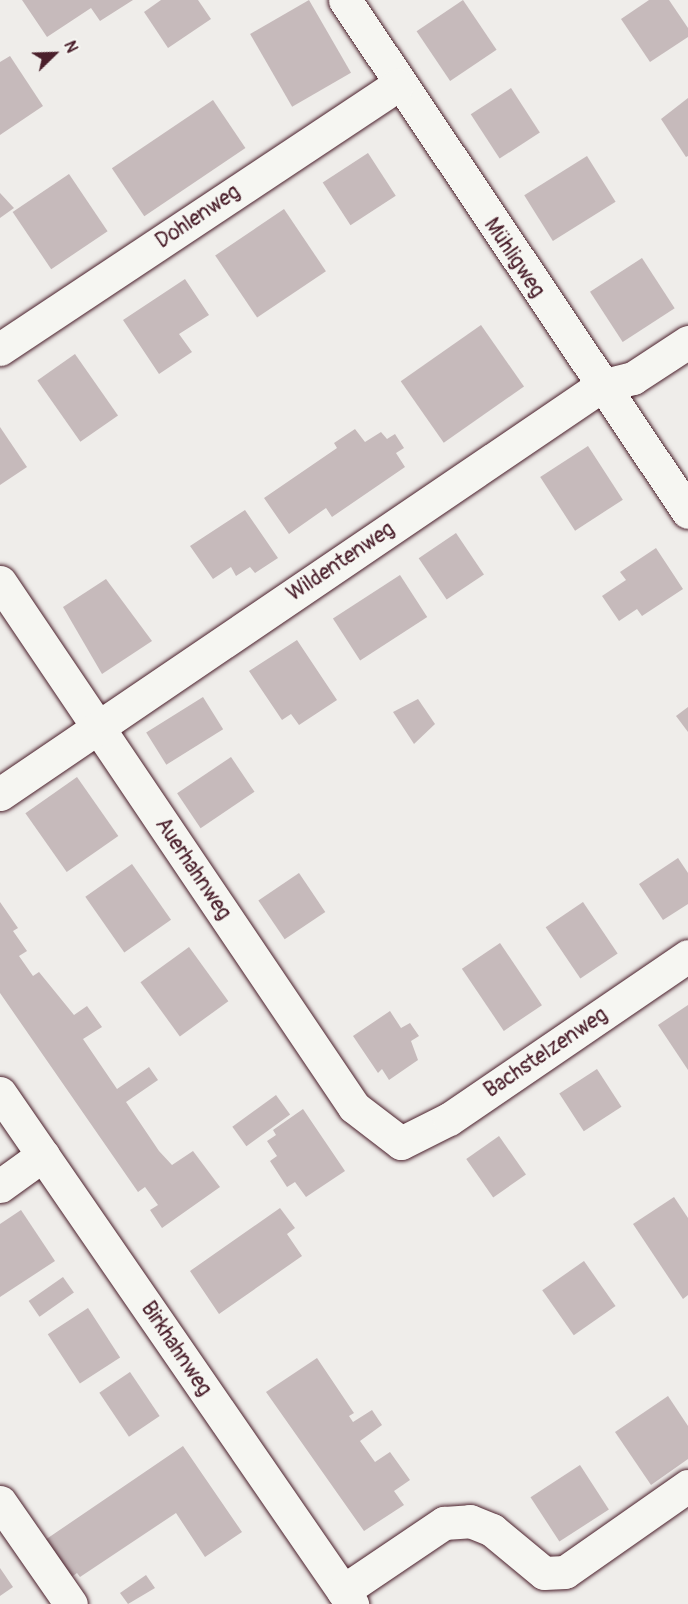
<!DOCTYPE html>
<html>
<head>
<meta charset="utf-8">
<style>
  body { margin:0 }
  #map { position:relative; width:688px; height:1604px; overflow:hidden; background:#efedea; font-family:Pangolin,sans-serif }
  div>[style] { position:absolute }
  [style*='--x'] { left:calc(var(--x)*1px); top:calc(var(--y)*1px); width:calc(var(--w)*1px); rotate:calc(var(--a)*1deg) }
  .building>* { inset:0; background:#c6babb; transform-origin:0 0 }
  .roads { filter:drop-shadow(0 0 2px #4a1f2b) drop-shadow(0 0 2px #4a1f2b) }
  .minor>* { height:33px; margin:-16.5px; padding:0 16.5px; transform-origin:16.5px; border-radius:16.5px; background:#f6f6f2 }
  span { translate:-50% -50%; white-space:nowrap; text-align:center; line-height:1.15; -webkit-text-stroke:5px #f6f6f2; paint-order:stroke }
  .street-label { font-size:21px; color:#4a1f2b }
  .north { position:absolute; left:24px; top:24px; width:60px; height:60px; -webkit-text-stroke:4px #f6f6f2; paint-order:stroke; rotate:67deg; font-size:16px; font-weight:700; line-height:24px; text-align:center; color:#4a1f2b }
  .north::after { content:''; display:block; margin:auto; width:21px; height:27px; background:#4a1f2b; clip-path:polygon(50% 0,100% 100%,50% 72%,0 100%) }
</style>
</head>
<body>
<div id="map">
  <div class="building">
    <i style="clip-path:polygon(22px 0,133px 0,100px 21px,91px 8px,47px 37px)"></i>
    <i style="clip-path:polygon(161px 0,198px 0,211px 19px,168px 48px,144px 12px)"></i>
    <i style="left:309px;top:0;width:84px;height:68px;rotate:60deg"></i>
    <i style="left:463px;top:0;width:60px;height:56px;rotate:56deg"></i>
    <i style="clip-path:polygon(649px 0,669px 0,688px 28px,688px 37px,650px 62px,621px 19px)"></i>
    <i style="clip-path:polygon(10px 56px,43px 106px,0 135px,0 62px)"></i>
    <i style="left:511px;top:88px;width:53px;height:48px;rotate:57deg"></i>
    <i style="clip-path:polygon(688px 98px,688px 156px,686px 157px,661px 119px)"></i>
    <i style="left:213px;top:100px;width:58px;height:122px;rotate:56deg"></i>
    <i style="left:368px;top:153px;width:51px;height:54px;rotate:57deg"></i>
    <i style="left:587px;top:156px;width:54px;height:74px;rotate:58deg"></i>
    <i style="left:69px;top:174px;width:69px;height:68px;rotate:56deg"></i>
    <i style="clip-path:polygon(0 193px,14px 208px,0 218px)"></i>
    <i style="left:284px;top:209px;width:75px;height:83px;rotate:56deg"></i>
    <i style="left:642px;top:258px;width:60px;height:62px;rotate:57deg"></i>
    <i style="clip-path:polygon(185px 279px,209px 315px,179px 334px,192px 352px,159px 374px,123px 320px)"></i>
    <i style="left:481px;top:325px;width:75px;height:98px;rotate:55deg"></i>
    <i style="left:75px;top:354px;width:75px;height:46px;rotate:55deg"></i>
    <i style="clip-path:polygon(0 427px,27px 467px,0 485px)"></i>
    <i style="clip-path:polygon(355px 429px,365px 442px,381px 432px,387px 439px,395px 434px,404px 448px,396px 453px,405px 467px,332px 517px,326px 508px,289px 534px,264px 498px,337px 448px,334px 443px)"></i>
    <i style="left:588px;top:446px;width:64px;height:57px;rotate:57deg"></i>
    <i style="clip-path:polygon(245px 510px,278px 558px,255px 573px,250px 567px,236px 576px,231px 567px,213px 579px,190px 546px)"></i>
    <i style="left:456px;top:533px;width:50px;height:45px;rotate:56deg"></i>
    <i style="clip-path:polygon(656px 548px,683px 589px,642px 616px,637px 609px,619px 621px,602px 596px,626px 580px,620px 572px)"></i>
    <i style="left:400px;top:575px;width:50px;height:80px;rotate:57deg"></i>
    <i style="clip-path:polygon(106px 579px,152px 641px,102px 674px,63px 607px)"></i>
    <i style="clip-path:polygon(297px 640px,337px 700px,299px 725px,291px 714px,282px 720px,249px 671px)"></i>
    <i style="left:203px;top:697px;width:38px;height:67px;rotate:58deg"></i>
    <i style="clip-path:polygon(418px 699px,435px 724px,414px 744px,393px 712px)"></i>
    <i style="clip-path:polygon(688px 707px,688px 732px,676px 716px)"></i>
    <i style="left:231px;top:757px;width:42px;height:65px;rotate:56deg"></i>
    <i style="left:77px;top:777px;width:72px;height:63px;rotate:55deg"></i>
    <i style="clip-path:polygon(678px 858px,688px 873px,688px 904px,663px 920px,639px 884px)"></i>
    <i style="left:132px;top:864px;width:68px;height:57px;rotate:55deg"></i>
    <i style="left:299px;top:873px;width:47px;height:49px;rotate:56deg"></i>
    <i style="clip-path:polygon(0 902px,18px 928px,13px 931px,27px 951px,19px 956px,33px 976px,39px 972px,74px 1015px,87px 1006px,102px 1027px,83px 1039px,117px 1089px,149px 1067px,158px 1080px,126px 1102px,159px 1151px,172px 1165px,193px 1151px,220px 1187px,162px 1228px,150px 1210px,158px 1205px,145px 1187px,138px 1192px,0 993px)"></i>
    <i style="left:583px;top:902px;width:62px;height:45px;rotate:56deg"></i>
    <i style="left:500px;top:943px;width:75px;height:46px;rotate:56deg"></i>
    <i style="left:189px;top:947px;width:67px;height:60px;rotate:54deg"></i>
    <i style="clip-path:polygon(688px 1005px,688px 1070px,658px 1025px)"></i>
    <i style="clip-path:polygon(390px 1011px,401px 1028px,410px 1023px,419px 1036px,411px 1041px,418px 1060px,389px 1080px,382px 1069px,378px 1073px,353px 1036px)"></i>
    <i style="left:597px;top:1069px;width:45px;height:45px;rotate:57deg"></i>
    <i style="left:276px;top:1095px;width:24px;height:54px;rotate:54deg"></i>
    <i style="clip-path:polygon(303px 1109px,345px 1171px,306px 1197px,295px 1182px,287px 1187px,270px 1161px,277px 1156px,267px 1141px,276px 1135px,273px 1130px)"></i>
    <i style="left:499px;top:1136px;width:47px;height:40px;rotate:55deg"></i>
    <i style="clip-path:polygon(674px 1197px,688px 1218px,688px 1295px,683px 1299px,633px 1224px)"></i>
    <i style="clip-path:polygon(280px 1208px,295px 1228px,287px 1234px,302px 1256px,219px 1314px,190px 1271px)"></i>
    <i style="clip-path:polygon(21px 1210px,55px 1261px,0 1297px,0 1224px)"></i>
    <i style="left:584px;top:1261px;width:55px;height:51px;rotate:55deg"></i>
    <i style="left:63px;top:1277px;width:19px;height:42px;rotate:55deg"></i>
    <i style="left:88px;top:1308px;width:59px;height:48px;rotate:57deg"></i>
    <i style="clip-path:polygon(317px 1358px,354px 1413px,349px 1416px,353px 1422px,372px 1410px,382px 1425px,360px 1441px,375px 1462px,390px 1452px,410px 1480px,394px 1491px,404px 1505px,364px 1531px,266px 1392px)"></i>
    <i style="left:130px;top:1372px;width:53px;height:37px;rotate:56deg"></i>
    <i style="clip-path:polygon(668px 1396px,688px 1426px,688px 1459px,651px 1485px,615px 1432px)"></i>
    <i style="clip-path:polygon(183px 1446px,242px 1532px,205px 1557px,176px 1513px,80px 1577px,77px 1573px,70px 1578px,45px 1540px)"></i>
    <i style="left:580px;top:1465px;width:53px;height:59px;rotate:57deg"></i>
    <i style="clip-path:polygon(0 1568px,13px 1587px,0 1596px)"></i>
    <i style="clip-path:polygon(146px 1575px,155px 1588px,128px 1604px,120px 1593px)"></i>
  </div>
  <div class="roads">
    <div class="minor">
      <i style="--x:345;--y:0;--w:616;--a:56.18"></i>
      <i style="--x:0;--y:349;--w:477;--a:-33.6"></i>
      <i style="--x:0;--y:582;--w:633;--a:56.01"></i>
      <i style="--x:354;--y:1107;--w:59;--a:37.5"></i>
      <i style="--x:401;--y:1143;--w:54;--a:-26.6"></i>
      <i style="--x:449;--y:1119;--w:289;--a:-34.3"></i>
      <i style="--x:0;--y:794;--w:726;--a:-34.17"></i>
      <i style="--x:601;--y:386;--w:33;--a:-14"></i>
      <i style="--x:633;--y:378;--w:66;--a:-33.2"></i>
      <i style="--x:0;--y:1093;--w:621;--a:55.44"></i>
      <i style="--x:0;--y:1186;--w:53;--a:-35.8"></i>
      <i style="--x:0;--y:1502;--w:124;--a:55.2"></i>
      <i style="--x:343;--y:1591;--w:122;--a:-34"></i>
      <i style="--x:444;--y:1523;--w:26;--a:-4"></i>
      <i style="--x:470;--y:1521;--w:24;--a:22"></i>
      <i style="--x:492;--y:1530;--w:67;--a:39.6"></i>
      <i style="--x:544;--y:1573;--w:21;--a:-3"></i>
      <i style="--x:565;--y:1572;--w:150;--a:-35"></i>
    </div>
  </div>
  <div class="street-label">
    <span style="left:198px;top:217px;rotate:-34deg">Dohlenweg</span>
    <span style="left:514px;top:258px;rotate:56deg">Mühligweg</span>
    <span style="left:341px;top:562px;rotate:-34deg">Wildentenweg</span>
    <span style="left:193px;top:869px;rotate:56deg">Auerhahnweg</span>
    <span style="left:546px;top:1053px;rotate:-34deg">Bachstelzenweg</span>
    <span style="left:176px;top:1349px;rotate:56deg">Birkhahnweg</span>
  </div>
  <div class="north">N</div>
</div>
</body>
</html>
